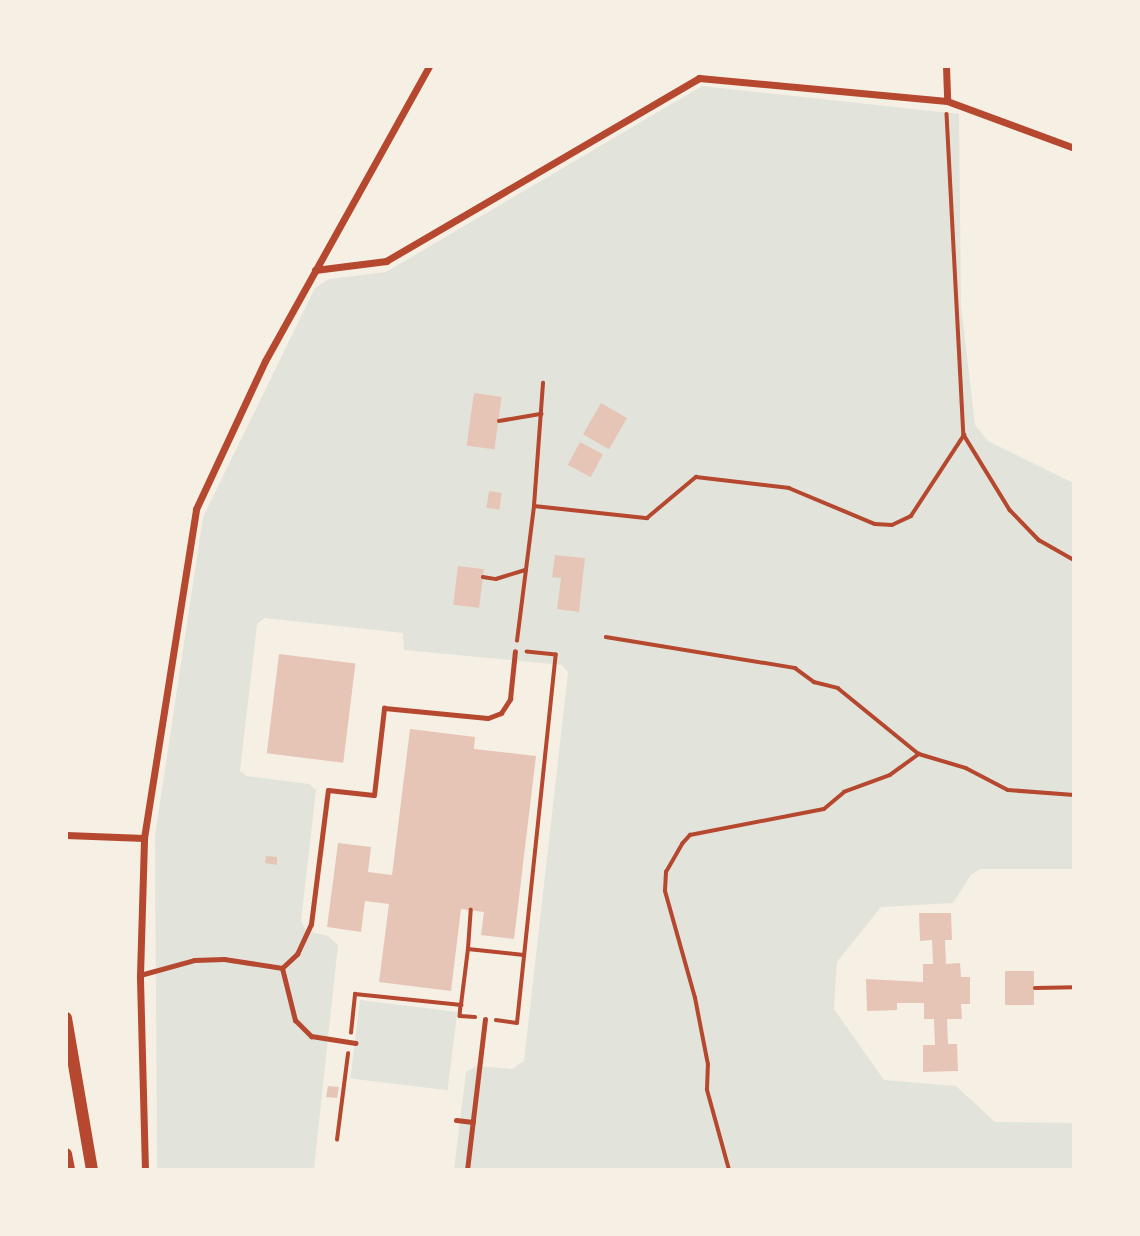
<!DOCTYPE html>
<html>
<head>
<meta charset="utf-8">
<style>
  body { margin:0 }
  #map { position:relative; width:1140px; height:1236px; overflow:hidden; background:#f6efe4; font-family:"Space Grotesk",sans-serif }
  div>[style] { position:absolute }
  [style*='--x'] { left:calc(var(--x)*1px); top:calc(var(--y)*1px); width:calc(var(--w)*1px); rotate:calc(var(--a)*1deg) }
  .green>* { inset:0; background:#e2e4dc; transform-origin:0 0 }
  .building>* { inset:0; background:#e6c5b7; transform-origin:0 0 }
  .path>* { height:3.5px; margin:-1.75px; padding:0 1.75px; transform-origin:1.75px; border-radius:1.75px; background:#b5482f }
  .service>* { height:5px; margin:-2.5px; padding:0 2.5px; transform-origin:2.5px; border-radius:2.5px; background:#b5482f }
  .minor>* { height:7px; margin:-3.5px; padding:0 3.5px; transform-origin:3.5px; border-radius:3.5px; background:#b5482f }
  .tertiary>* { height:12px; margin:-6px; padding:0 6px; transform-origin:6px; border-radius:6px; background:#b5482f }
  span { translate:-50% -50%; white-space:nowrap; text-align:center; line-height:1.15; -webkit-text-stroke:6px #f6efe4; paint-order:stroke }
  .frame { position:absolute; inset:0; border:68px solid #f6efe4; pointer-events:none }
</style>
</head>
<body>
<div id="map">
  <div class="green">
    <i style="clip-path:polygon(702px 86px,959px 114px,961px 305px,975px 425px,988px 441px,1073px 483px,1073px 869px,980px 869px,971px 875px,953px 903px,881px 907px,837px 962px,834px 1009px,884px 1080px,956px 1086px,995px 1122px,1073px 1123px,1073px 1169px,454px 1169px,466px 1072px,477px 1066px,512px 1069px,524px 1061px,568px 672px,562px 665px,404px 650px,403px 633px,264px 618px,257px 624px,240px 771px,247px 776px,309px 784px,316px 790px,301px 921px,306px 931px,328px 936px,338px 945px,314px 1169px,157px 1170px,155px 836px,203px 517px,315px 288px,329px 279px,386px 272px)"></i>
    <i style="left:360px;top:1000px;width:98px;height:79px;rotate:7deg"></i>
  </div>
  <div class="building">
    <i style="left:474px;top:393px;width:28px;height:53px;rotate:8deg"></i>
    <i style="left:601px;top:403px;width:30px;height:36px;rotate:30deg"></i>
    <i style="left:580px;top:442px;width:26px;height:26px;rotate:28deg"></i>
    <i style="left:489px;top:491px;width:13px;height:17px;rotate:9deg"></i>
    <i style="clip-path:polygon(555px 555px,585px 558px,579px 612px,557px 609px,561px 578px,552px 577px)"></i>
    <i style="left:458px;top:566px;width:26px;height:39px;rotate:7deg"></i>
    <i style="left:279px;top:654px;width:77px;height:100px;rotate:7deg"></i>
    <i style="clip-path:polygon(410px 729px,475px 737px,474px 749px,536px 756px,514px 939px,481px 935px,484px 912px,461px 909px,451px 991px,379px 982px,389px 904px,365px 901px,361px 932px,327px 927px,338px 843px,371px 847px,368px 872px,392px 875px)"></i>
    <i style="clip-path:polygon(266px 856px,277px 857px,277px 865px,265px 863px)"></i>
    <i style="clip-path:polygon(919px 913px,951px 913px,952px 940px,945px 940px,946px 964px,960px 963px,961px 977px,970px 977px,970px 1004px,961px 1004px,962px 1019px,947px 1019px,948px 1044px,957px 1044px,958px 1071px,923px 1072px,923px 1045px,935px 1045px,934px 1019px,924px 1019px,924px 1003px,897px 1003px,897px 1010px,867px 1011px,866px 979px,923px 982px,923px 964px,933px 964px,932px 940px,920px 941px)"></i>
    <i style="left:1005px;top:971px;width:29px;height:34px"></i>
    <i style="clip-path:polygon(328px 1086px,339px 1087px,337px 1098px,326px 1097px)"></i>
  </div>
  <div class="path">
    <i style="--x:947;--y:114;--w:321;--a:87"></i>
    <i style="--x:964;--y:435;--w:88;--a:58.5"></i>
    <i style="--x:1010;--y:510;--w:42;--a:46"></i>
    <i style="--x:1039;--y:540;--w:40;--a:29.7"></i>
    <i style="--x:499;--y:421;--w:43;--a:-9.5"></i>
    <i style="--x:534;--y:506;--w:123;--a:-85.8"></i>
    <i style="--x:483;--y:577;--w:13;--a:9"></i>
    <i style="--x:496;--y:579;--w:31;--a:-17"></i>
    <i style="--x:606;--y:637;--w:192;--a:9.3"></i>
    <i style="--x:795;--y:668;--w:24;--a:36"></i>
    <i style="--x:814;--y:682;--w:25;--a:14"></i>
    <i style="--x:838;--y:688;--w:104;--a:39.2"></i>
    <i style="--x:517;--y:641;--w:136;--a:-82.8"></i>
    <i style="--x:534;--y:506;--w:114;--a:6.1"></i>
    <i style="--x:647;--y:518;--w:64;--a:-39.9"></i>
    <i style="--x:696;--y:477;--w:94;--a:6.7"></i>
    <i style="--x:789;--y:488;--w:93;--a:22.7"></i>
    <i style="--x:875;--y:524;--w:17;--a:3"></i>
    <i style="--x:892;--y:525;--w:21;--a:-25"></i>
    <i style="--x:911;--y:516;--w:97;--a:-56.8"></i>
    <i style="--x:468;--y:949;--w:39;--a:-86"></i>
    <i style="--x:1035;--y:988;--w:39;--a:-1"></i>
    <i style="--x:461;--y:1005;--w:56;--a:-82.9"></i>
    <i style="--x:468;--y:949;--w:56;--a:6.1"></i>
    <i style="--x:496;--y:1020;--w:21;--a:8"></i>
    <i style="--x:517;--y:1023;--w:370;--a:-84"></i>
    <i style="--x:556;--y:655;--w:29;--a:-174"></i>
    <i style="--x:351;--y:1033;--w:39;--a:-84"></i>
    <i style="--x:355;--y:994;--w:107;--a:5.9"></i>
    <i style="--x:461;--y:1005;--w:11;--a:95"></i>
    <i style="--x:460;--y:1016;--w:15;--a:4"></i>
    <i style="--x:337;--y:1140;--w:87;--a:-82.7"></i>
    <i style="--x:729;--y:1170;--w:83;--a:-105.4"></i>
    <i style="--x:707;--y:1090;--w:25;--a:-88"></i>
    <i style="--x:708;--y:1065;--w:68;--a:-101"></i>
    <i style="--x:695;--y:998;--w:111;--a:-105.7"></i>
    <i style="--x:665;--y:891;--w:19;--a:-87"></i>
    <i style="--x:666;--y:872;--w:32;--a:-60"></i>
    <i style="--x:682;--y:844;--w:12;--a:-48"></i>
    <i style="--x:690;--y:835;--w:136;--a:-11"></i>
    <i style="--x:824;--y:809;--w:26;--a:-40"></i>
    <i style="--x:844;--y:792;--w:49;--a:-20.3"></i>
    <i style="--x:890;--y:775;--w:36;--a:-36"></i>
    <i style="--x:919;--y:754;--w:49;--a:16.6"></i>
    <i style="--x:966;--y:768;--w:47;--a:27.6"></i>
    <i style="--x:1008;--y:790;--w:66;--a:4.3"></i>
  </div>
  <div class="service">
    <i style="--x:282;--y:968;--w:21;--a:-43"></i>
    <i style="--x:297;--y:954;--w:33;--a:-65"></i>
    <i style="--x:311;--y:924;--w:135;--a:-82.8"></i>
    <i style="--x:328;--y:790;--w:46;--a:6.2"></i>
    <i style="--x:374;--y:795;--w:88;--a:-83.4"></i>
    <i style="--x:384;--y:708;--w:104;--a:5.5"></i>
    <i style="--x:488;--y:718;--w:14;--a:-21"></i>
    <i style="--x:501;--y:713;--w:17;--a:-57"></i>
    <i style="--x:510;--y:699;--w:48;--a:-84.1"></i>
    <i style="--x:140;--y:975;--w:56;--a:-15.5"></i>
    <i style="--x:194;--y:960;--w:30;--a:-2"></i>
    <i style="--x:224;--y:959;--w:59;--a:8.8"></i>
    <i style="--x:282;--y:968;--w:54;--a:76"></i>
    <i style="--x:295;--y:1020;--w:23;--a:45"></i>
    <i style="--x:311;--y:1036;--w:45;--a:9"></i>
    <i style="--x:456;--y:1120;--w:17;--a:7"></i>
    <i style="--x:467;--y:1170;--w:152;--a:-83.2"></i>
  </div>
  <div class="minor">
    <i style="--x:946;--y:66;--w:35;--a:88"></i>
    <i style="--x:315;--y:270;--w:72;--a:-7.2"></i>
    <i style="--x:386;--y:261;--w:363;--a:-30.3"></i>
    <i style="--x:699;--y:78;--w:249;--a:5.3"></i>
    <i style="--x:947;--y:101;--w:135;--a:20.3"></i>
    <i style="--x:66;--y:835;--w:78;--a:2.2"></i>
    <i style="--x:145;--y:1170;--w:195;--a:-91.5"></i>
    <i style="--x:140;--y:975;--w:137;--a:-88.3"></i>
    <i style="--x:144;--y:838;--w:333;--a:-81"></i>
    <i style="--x:196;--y:509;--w:163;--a:-65"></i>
    <i style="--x:265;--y:361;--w:338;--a:-60.9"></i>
  </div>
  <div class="tertiary">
    <i style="--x:66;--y:1018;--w:154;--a:80.3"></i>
    <i style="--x:66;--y:1154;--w:16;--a:79"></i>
  </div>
  <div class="frame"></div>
</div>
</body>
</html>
